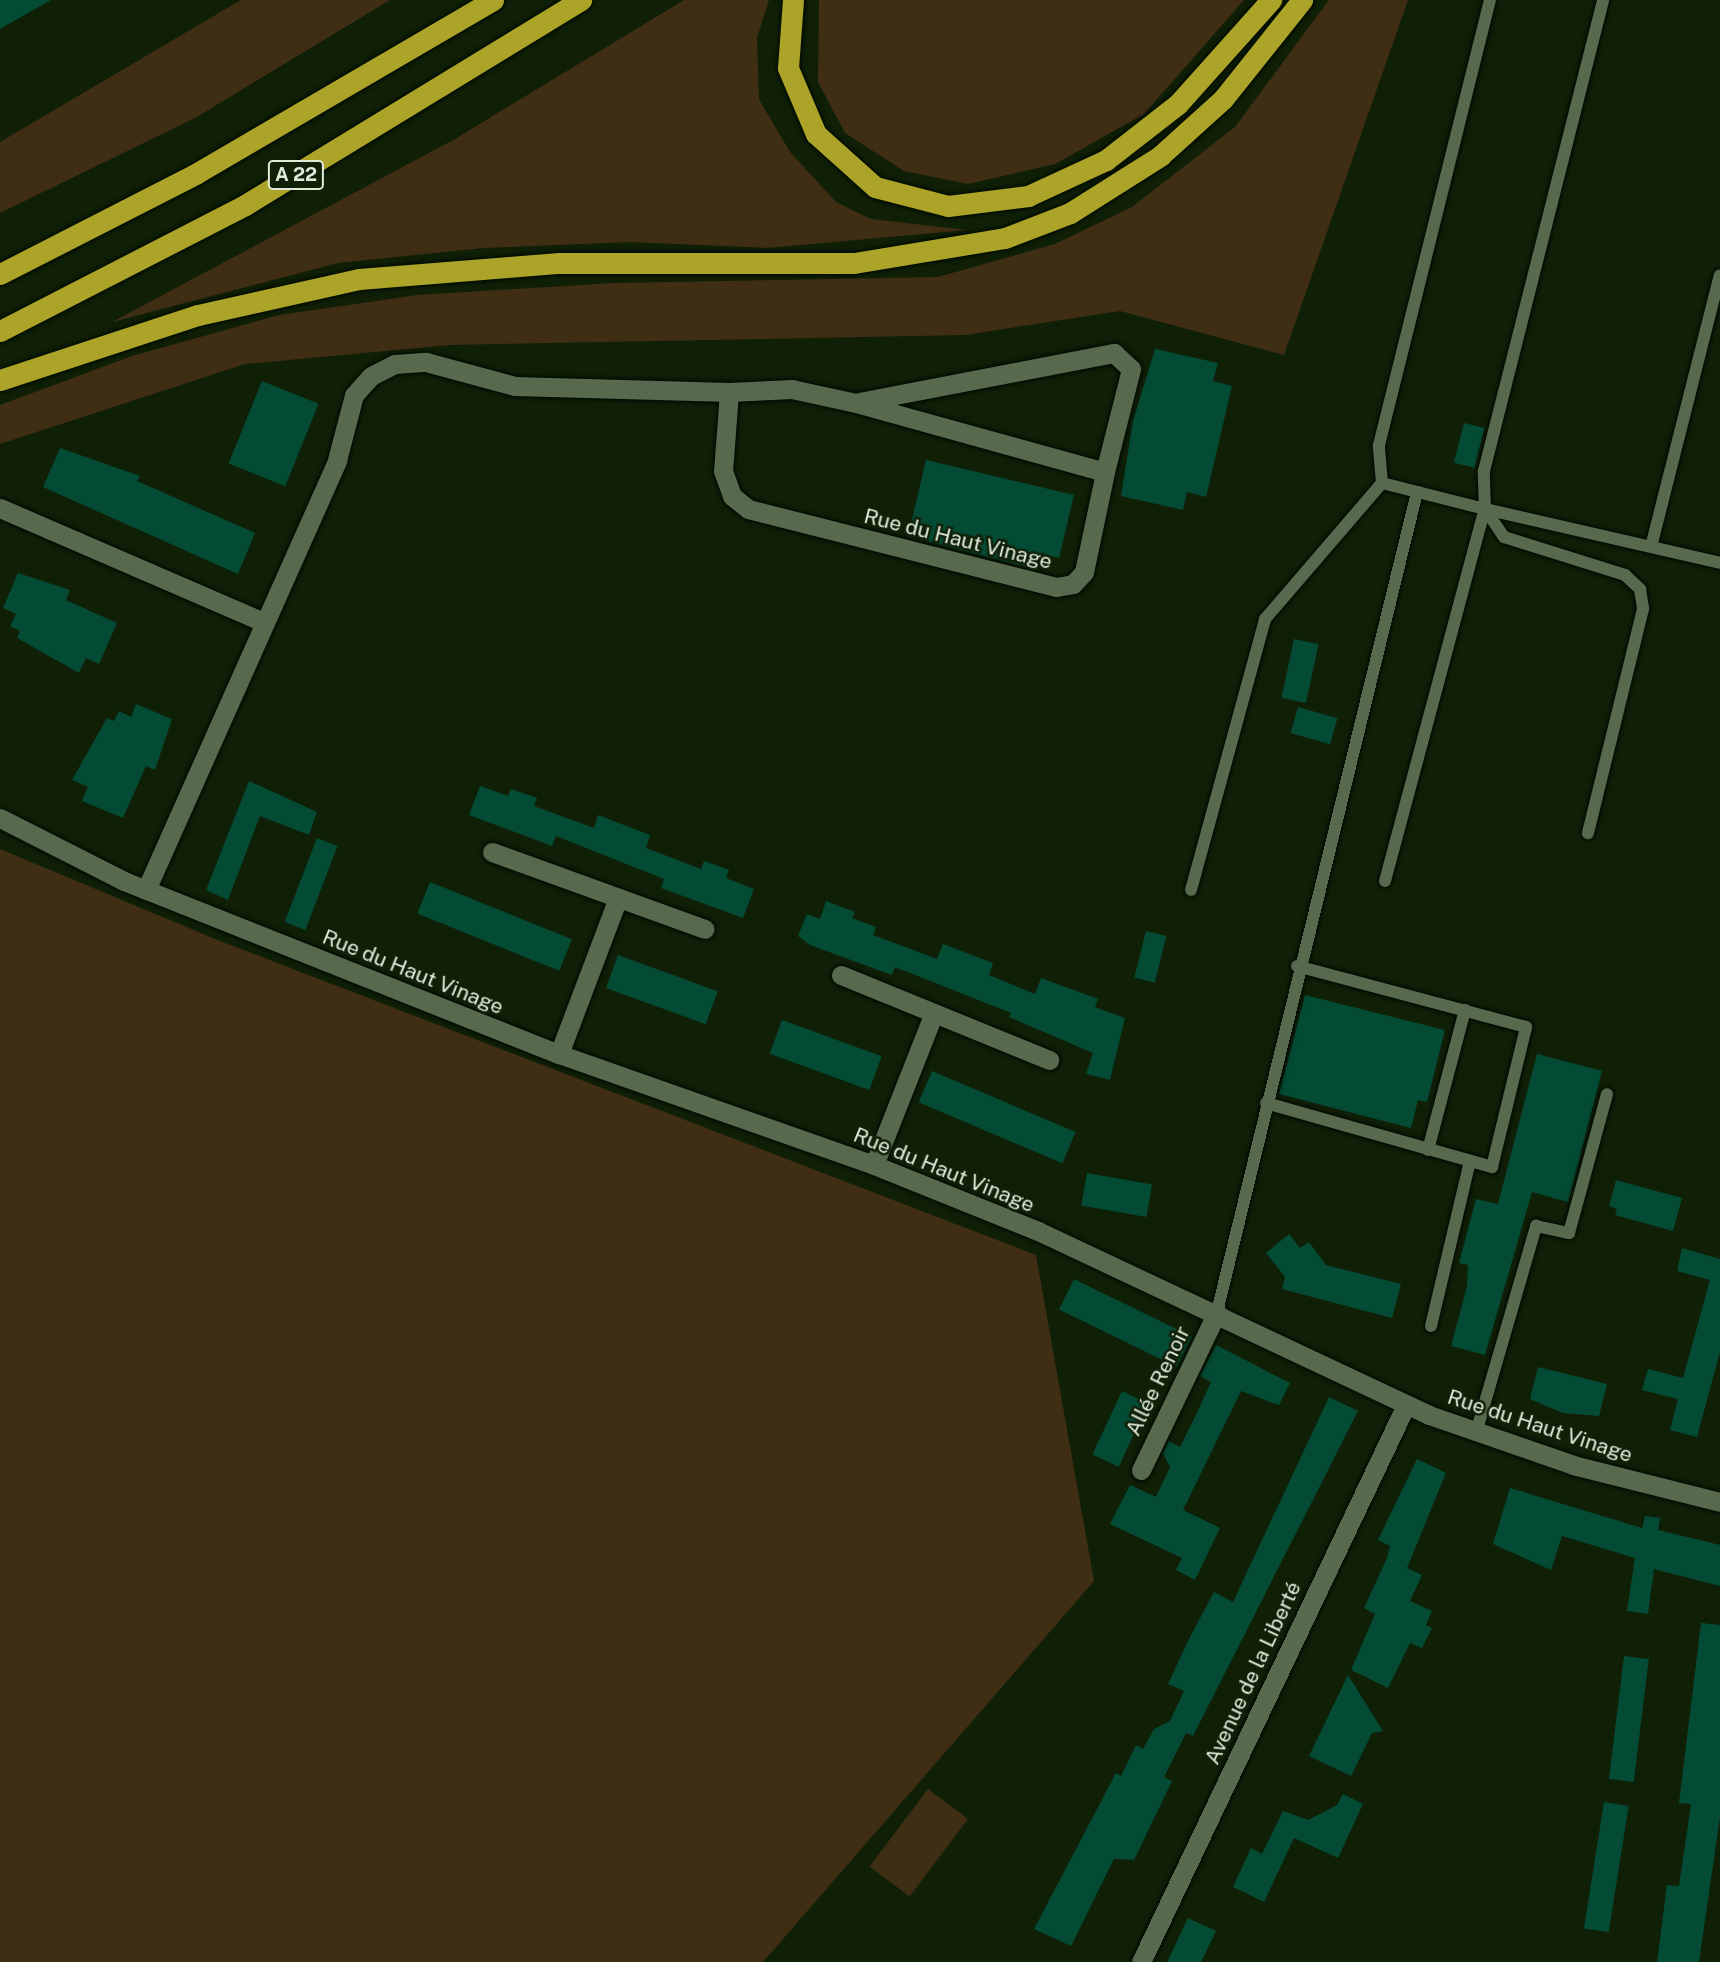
<!DOCTYPE html>
<html>
<head>
<meta charset="utf-8">
<style>
  body { margin:0 }
  #map { position:relative; width:1720px; height:1962px; overflow:hidden; background:#102007; font-family:"Public Sans",sans-serif }
  div>[style] { position:absolute }
  [style*='--x'] { left:calc(var(--x)*1px); top:calc(var(--y)*1px); width:calc(var(--w)*1px); rotate:calc(var(--a)*1deg) }
  .green>* { inset:0; background:#3f2e14; transform-origin:0 0 }
  .building>* { inset:0; background:#044b35; transform-origin:0 0 }
  .roads { filter:drop-shadow(0 0 2px #010900) drop-shadow(0 0 2px #010900) }
  .service>* { height:12px; margin:-6px; padding:0 6px; transform-origin:6px; border-radius:6px; background:#576a4e }
  .minor>* { height:19px; margin:-9.5px; padding:0 9.5px; transform-origin:9.5px; border-radius:9.5px; background:#576a4e }
  .motorway>* { height:21px; margin:-10.5px; padding:0 10.5px; transform-origin:10.5px; border-radius:10.5px; background:#aba428 }
  span { translate:-50% -50%; white-space:nowrap; text-align:center; line-height:1.15; -webkit-text-stroke:5px #102007; paint-order:stroke }
  .shield-label span { padding:2px 5px; background:#102007; border:2px solid; border-radius:5px; -webkit-text-stroke-width:0 }
  .shield-label { font-size:19px; color:#dfeada; font-weight:700 }
  .street-label { font-size:21px; color:#dfeada }
</style>
</head>
<body>
<div id="map">
  <div class="green">
    <i style="clip-path:polygon(241px 0,390px 0,195px 118px,0 213px,0 142px)"></i>
    <i style="clip-path:polygon(684px 0,769px 0,757px 38px,759px 99px,790px 152px,836px 202px,871px 219px,967px 230px,767px 248px,630px 242px,483px 248px,338px 263px,112px 322px,455px 139px)"></i>
    <i style="clip-path:polygon(819px 0,1244px 0,1144px 114px,1055px 164px,968px 184px,904px 171px,845px 133px,818px 82px)"></i>
    <i style="clip-path:polygon(1329px 0,1408px 0,1284px 355px,1120px 311px,965px 335px,450px 345px,245px 364px,0 444px,0 405px,132px 356px,279px 315px,418px 295px,614px 283px,938px 277px,1055px 244px,1132px 207px,1235px 127px)"></i>
    <i style="clip-path:polygon(0 849px,215px 939px,1036px 1255px,1094px 1581px,763px 1962px,0 1962px)"></i>
    <i style="left:928px;top:1789px;width:50px;height:97px;rotate:37deg"></i>
  </div>
  <div class="building">
    <i style="clip-path:polygon(0 0,51px 0,0 29px)"></i>
    <i style="clip-path:polygon(1155px 349px,1218px 363px,1213px 381px,1232px 386px,1206px 497px,1187px 492px,1183px 510px,1121px 496px,1133px 421px)"></i>
    <i style="left:262px;top:381px;width:61px;height:89px;rotate:22deg"></i>
    <i style="left:1464px;top:423px;width:21px;height:41px;rotate:14deg"></i>
    <i style="clip-path:polygon(60px 448px,140px 476px,137px 481px,255px 533px,238px 574px,43px 487px)"></i>
    <i style="clip-path:polygon(926px 460px,1074px 495px,1059px 558px,1042px 554px,1038px 570px,926px 541px,929px 528px,911px 524px)"></i>
    <i style="clip-path:polygon(18px 573px,70px 590px,66px 600px,117px 623px,99px 664px,86px 658px,79px 673px,17px 638px,20px 631px,10px 626px,16px 614px,3px 608px)"></i>
    <i style="left:1294px;top:639px;width:25px;height:60px;rotate:12deg"></i>
    <i style="clip-path:polygon(136px 704px,172px 719px,155px 770px,146px 766px,123px 818px,82px 801px,88px 787px,72px 780px,107px 718px,114px 721px,119px 711px,131px 717px)"></i>
    <i style="left:1298px;top:707px;width:41px;height:27px;rotate:16deg"></i>
    <i style="clip-path:polygon(249px 781px,317px 812px,309px 835px,260px 816px,228px 900px,206px 890px)"></i>
    <i style="clip-path:polygon(480px 786px,508px 796px,511px 789px,537px 798px,534px 806px,594px 828px,598px 815px,650px 835px,646px 848px,701px 869px,704px 861px,729px 870px,726px 878px,754px 889px,743px 918px,661px 888px,664px 879px,556px 836px,552px 846px,469px 815px)"></i>
    <i style="left:317px;top:838px;width:22px;height:90px;rotate:21deg"></i>
    <i style="left:430px;top:882px;width:153px;height:34px;rotate:22deg"></i>
    <i style="clip-path:polygon(826px 901px,855px 912px,852px 918px,876px 927px,873px 935px,937px 959px,943px 944px,993px 963px,989px 975px,1035px 994px,1041px 978px,1098px 999px,1095px 1007px,1125px 1018px,1110px 1080px,1086px 1074px,1093px 1053px,1009px 1017px,1011px 1013px,895px 967px,892px 975px,810px 945px,798px 936px,807px 914px,820px 919px)"></i>
    <i style="left:1146px;top:931px;width:21px;height:48px;rotate:14deg"></i>
    <i style="left:618px;top:955px;width:106px;height:35px;rotate:20deg"></i>
    <i style="clip-path:polygon(1305px 995px,1445px 1030px,1427px 1102px,1418px 1100px,1411px 1128px,1279px 1094px)"></i>
    <i style="left:782px;top:1020px;width:106px;height:36px;rotate:20deg"></i>
    <i style="clip-path:polygon(1537px 1054px,1602px 1071px,1568px 1202px,1532px 1192px,1485px 1355px,1451px 1346px,1467px 1286px,1468px 1265px,1459px 1263px,1476px 1199px,1498px 1204px)"></i>
    <i style="left:932px;top:1071px;width:156px;height:34px;rotate:23deg"></i>
    <i style="left:1087px;top:1173px;width:66px;height:33px;rotate:10deg"></i>
    <i style="clip-path:polygon(1616px 1180px,1682px 1198px,1673px 1231px,1615px 1215px,1617px 1209px,1609px 1206px)"></i>
    <i style="clip-path:polygon(1289px 1234px,1300px 1248px,1309px 1242px,1326px 1265px,1401px 1284px,1392px 1318px,1282px 1289px,1285px 1277px,1266px 1253px)"></i>
    <i style="clip-path:polygon(1682px 1248px,1720px 1259px,1720px 1352px,1697px 1437px,1670px 1430px,1678px 1399px,1642px 1390px,1648px 1369px,1683px 1378px,1710px 1280px,1677px 1271px)"></i>
    <i style="left:1074px;top:1279px;width:131px;height:34px;rotate:26deg"></i>
    <i style="clip-path:polygon(1216px 1345px,1290px 1383px,1279px 1405px,1241px 1391px,1222px 1430px,1183px 1510px,1220px 1528px,1195px 1580px,1176px 1570px,1182px 1558px,1110px 1524px,1130px 1485px,1156px 1497px,1170px 1467px,1163px 1453px,1169px 1441px,1180px 1447px,1195px 1417px,1211px 1382px,1200px 1376px)"></i>
    <i style="clip-path:polygon(1538px 1367px,1607px 1384px,1599px 1416px,1563px 1413px,1530px 1399px)"></i>
    <i style="left:1122px;top:1391px;width:29px;height:70px;rotate:25deg"></i>
    <i style="clip-path:polygon(1329px 1397px,1358px 1411px,1193px 1736px,1186px 1733px,1164px 1777px,1172px 1781px,1134px 1860px,1114px 1859px,1071px 1946px,1034px 1929px,1116px 1773px,1121px 1776px,1136px 1745px,1143px 1749px,1154px 1729px,1170px 1721px,1184px 1691px,1168px 1684px,1188px 1641px,1214px 1592px,1233px 1602px)"></i>
    <i style="clip-path:polygon(1417px 1459px,1446px 1473px,1407px 1568px,1422px 1575px,1410px 1601px,1432px 1611px,1426px 1625px,1432px 1628px,1422px 1648px,1410px 1643px,1388px 1688px,1351px 1670px,1375px 1614px,1364px 1608px,1387px 1558px,1390px 1546px,1378px 1540px)"></i>
    <i style="clip-path:polygon(1510px 1488px,1642px 1528px,1645px 1516px,1660px 1518px,1658px 1530px,1720px 1545px,1720px 1586px,1654px 1569px,1648px 1614px,1627px 1611px,1635px 1558px,1562px 1536px,1551px 1570px,1493px 1544px)"></i>
    <i style="clip-path:polygon(1701px 1623px,1720px 1625px,1720px 1817px,1699px 1962px,1657px 1962px,1667px 1885px,1679px 1886px,1691px 1804px,1679px 1803px)"></i>
    <i style="left:1624px;top:1656px;width:25px;height:124px;rotate:7deg"></i>
    <i style="clip-path:polygon(1348px 1675px,1383px 1731px,1372px 1733px,1351px 1776px,1309px 1756px)"></i>
    <i style="clip-path:polygon(1343px 1794px,1363px 1804px,1338px 1858px,1294px 1838px,1264px 1902px,1233px 1887px,1251px 1848px,1262px 1854px,1283px 1811px,1308px 1820px,1337px 1805px)"></i>
    <i style="left:1604px;top:1802px;width:25px;height:128px;rotate:9deg"></i>
    <i style="clip-path:polygon(1188px 1918px,1216px 1931px,1201px 1962px,1167px 1962px)"></i>
  </div>
  <div class="roads">
    <div class="service">
      <i style="--x:1382;--y:483;--w:38;--a:-95"></i>
      <i style="--x:1379;--y:445;--w:459;--a:-76"></i>
      <i style="--x:1485;--y:509;--w:241;--a:12.9"></i>
      <i style="--x:1652;--y:543;--w:276;--a:-75.8"></i>
      <i style="--x:1385;--y:881;--w:385;--a:-75"></i>
      <i style="--x:1485;--y:509;--w:38;--a:-92"></i>
      <i style="--x:1484;--y:471;--w:486;--a:-75.8"></i>
      <i style="--x:1191;--y:890;--w:281;--a:-74.7"></i>
      <i style="--x:1265;--y:619;--w:179;--a:-49.3"></i>
      <i style="--x:1382;--y:483;--w:106;--a:14.2"></i>
      <i style="--x:1485;--y:509;--w:34;--a:56"></i>
      <i style="--x:1504;--y:537;--w:127;--a:17.4"></i>
      <i style="--x:1625;--y:575;--w:21;--a:43"></i>
      <i style="--x:1640;--y:589;--w:20;--a:81"></i>
      <i style="--x:1643;--y:609;--w:231;--a:103.8"></i>
      <i style="--x:1266;--y:1103;--w:235;--a:15.8"></i>
      <i style="--x:1492;--y:1167;--w:144;--a:-76.3"></i>
      <i style="--x:1526;--y:1027;--w:237;--a:-165.1"></i>
      <i style="--x:1428;--y:1150;--w:145;--a:-75.2"></i>
      <i style="--x:1217;--y:1312;--w:844;--a:-76.29"></i>
      <i style="--x:1431;--y:1326;--w:170;--a:-76.7"></i>
      <i style="--x:1476;--y:1433;--w:216;--a:-73.8"></i>
      <i style="--x:1536;--y:1226;--w:34;--a:12"></i>
      <i style="--x:1569;--y:1233;--w:144;--a:-74.7"></i>
    </div>
    <div class="minor">
      <i style="--x:859;--y:402;--w:260;--a:-10.9"></i>
      <i style="--x:1114;--y:353;--w:23;--a:43"></i>
      <i style="--x:1131;--y:369;--w:106;--a:104.2"></i>
      <i style="--x:0;--y:508;--w:287;--a:23.4"></i>
      <i style="--x:0;--y:818;--w:139;--a:26.9"></i>
      <i style="--x:124;--y:881;--w:468;--a:21.7"></i>
      <i style="--x:559;--y:1054;--w:334;--a:19.4"></i>
      <i style="--x:874;--y:1165;--w:177;--a:21.9"></i>
      <i style="--x:1038;--y:1231;--w:432;--a:25.2"></i>
      <i style="--x:1429;--y:1415;--w:152;--a:19.1"></i>
      <i style="--x:1573;--y:1465;--w:152;--a:14.1"></i>
      <i style="--x:492;--y:852;--w:226;--a:19.9"></i>
      <i style="--x:146;--y:890;--w:471;--a:-66"></i>
      <i style="--x:337;--y:460;--w:67;--a:-75.3"></i>
      <i style="--x:354;--y:395;--w:25;--a:-48"></i>
      <i style="--x:371;--y:376;--w:27;--a:-27"></i>
      <i style="--x:395;--y:364;--w:31;--a:-4"></i>
      <i style="--x:426;--y:362;--w:92;--a:15.1"></i>
      <i style="--x:515;--y:386;--w:214;--a:1.6"></i>
      <i style="--x:729;--y:392;--w:79;--a:94.3"></i>
      <i style="--x:723;--y:471;--w:27;--a:70"></i>
      <i style="--x:732;--y:496;--w:21;--a:39"></i>
      <i style="--x:748;--y:509;--w:318;--a:14.2"></i>
      <i style="--x:1056;--y:587;--w:17;--a:-10"></i>
      <i style="--x:1073;--y:584;--w:16;--a:-47"></i>
      <i style="--x:1084;--y:572;--w:102;--a:-78.1"></i>
      <i style="--x:1105;--y:472;--w:258;--a:-164.5"></i>
      <i style="--x:856;--y:403;--w:66;--a:-167.7"></i>
      <i style="--x:792;--y:389;--w:63;--a:177.3"></i>
      <i style="--x:841;--y:975;--w:225;--a:22.2"></i>
      <i style="--x:559;--y:1054;--w:167;--a:-69.3"></i>
      <i style="--x:874;--y:1165;--w:163;--a:-68.5"></i>
      <i style="--x:1141;--y:1470;--w:175;--a:-64.3"></i>
      <i style="--x:1141;--y:1962;--w:617;--a:-64.56"></i>
    </div>
    <div class="motorway">
      <i style="--x:793;--y:0;--w:68;--a:94.2"></i>
      <i style="--x:788;--y:68;--w:72;--a:67"></i>
      <i style="--x:816;--y:134;--w:79;--a:41.9"></i>
      <i style="--x:875;--y:187;--w:75;--a:14.6"></i>
      <i style="--x:948;--y:206;--w:81;--a:-7.1"></i>
      <i style="--x:1028;--y:196;--w:86;--a:-24.8"></i>
      <i style="--x:1106;--y:160;--w:91;--a:-37.9"></i>
      <i style="--x:1178;--y:104;--w:140;--a:-48.2"></i>
      <i style="--x:0;--y:274;--w:221;--a:-27.1"></i>
      <i style="--x:197;--y:173;--w:343;--a:-30.3"></i>
      <i style="--x:0;--y:331;--w:276;--a:-27.2"></i>
      <i style="--x:245;--y:205;--w:394;--a:-31.4"></i>
      <i style="--x:0;--y:380;--w:208;--a:-18.2"></i>
      <i style="--x:198;--y:315;--w:165;--a:-12.6"></i>
      <i style="--x:359;--y:279;--w:201;--a:-4.6"></i>
      <i style="--x:559;--y:263;--w:295;--a:0"></i>
      <i style="--x:854;--y:263;--w:153;--a:-9.4"></i>
      <i style="--x:1005;--y:238;--w:70;--a:-21"></i>
      <i style="--x:1070;--y:213;--w:107;--a:-32.3"></i>
      <i style="--x:1160;--y:156;--w:85;--a:-42.1"></i>
      <i style="--x:1223;--y:99;--w:127;--a:-51.4"></i>
    </div>
  </div>
  <div class="shield-label">
    <span style="left:296px;top:175px">A 22</span>
  </div>
  <div class="street-label">
    <span style="left:958px;top:539px;rotate:14deg">Rue du Haut Vinage</span>
    <span style="left:413px;top:972px;rotate:22deg">Rue du Haut Vinage</span>
    <span style="left:944px;top:1170px;rotate:22deg">Rue du Haut Vinage</span>
    <span style="left:1158px;top:1381px;rotate:-64deg">Allée Renoir</span>
    <span style="left:1540px;top:1426px;rotate:18deg">Rue du Haut Vinage</span>
    <span style="left:1253px;top:1673px;rotate:-65deg">Avenue de la Liberté</span>
  </div>
</div>
</body>
</html>
